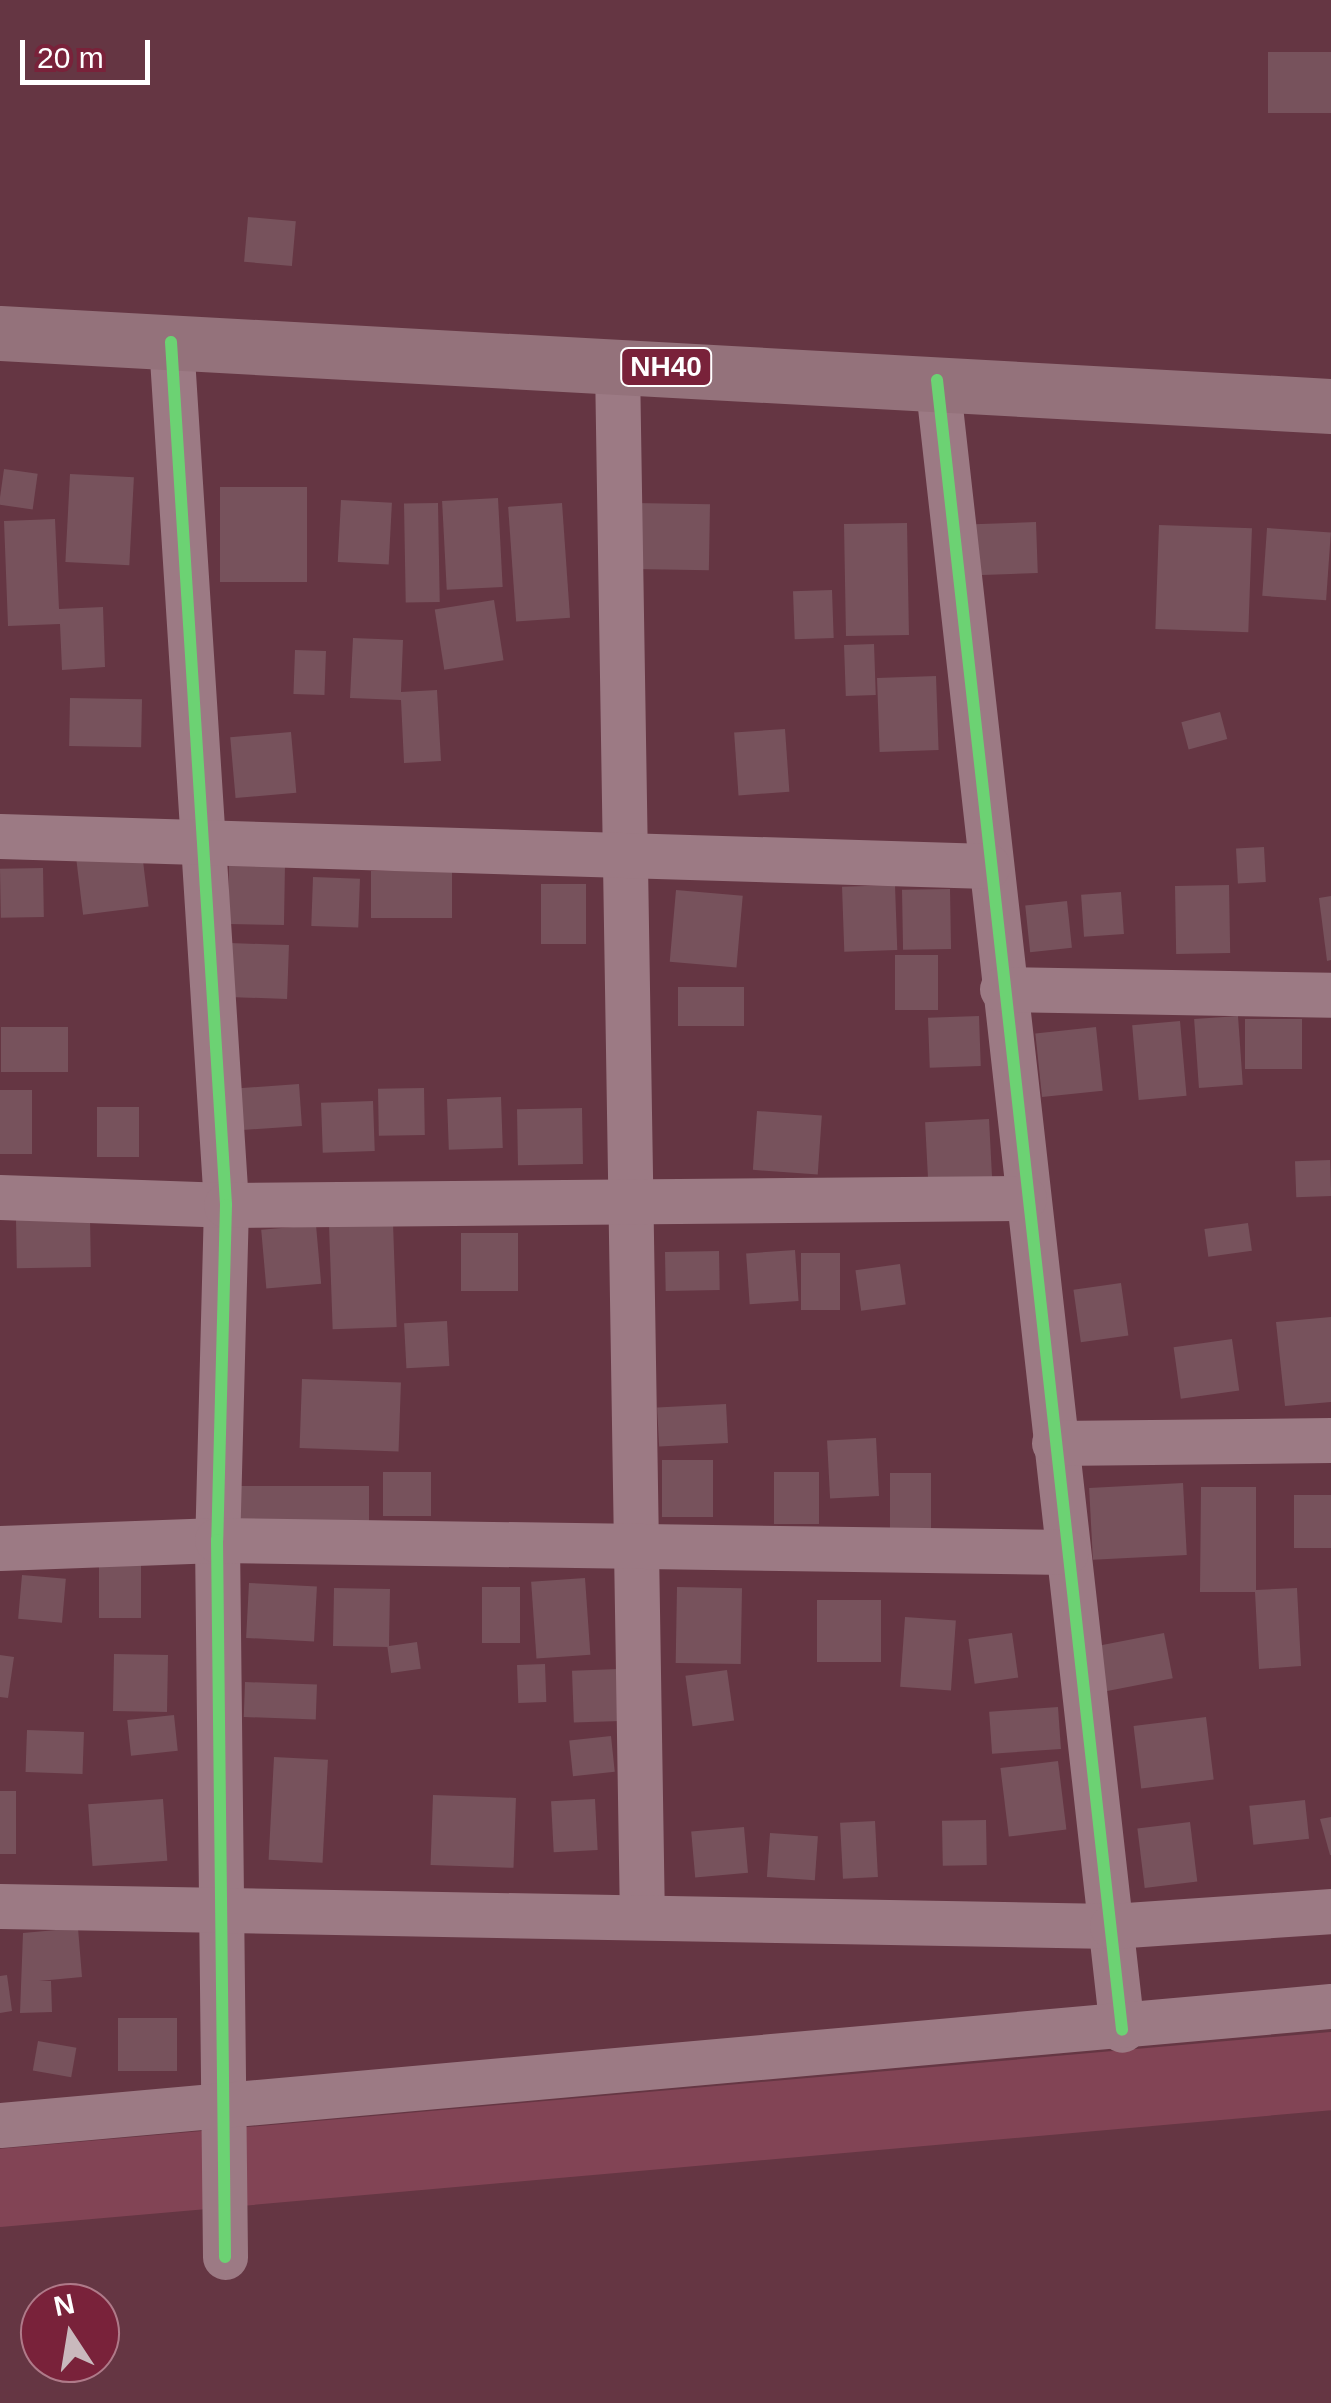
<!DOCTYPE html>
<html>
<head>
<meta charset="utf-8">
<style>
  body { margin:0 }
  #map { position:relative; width:1331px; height:2403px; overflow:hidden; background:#653643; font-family:Arial,sans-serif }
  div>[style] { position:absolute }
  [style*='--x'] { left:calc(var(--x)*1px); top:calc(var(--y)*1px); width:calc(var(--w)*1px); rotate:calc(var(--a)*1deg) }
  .river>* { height:78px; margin:-39px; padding:0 39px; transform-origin:39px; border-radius:39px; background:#824455 }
  .building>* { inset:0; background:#77525c; transform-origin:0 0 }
  .minor>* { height:45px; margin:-22.5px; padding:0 22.5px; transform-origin:22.5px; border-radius:22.5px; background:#9c7a84 }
  .highway>* { height:55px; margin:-27.5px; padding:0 27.5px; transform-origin:27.5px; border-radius:27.5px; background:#94727b }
  .cycleway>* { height:12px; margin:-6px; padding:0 6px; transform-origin:6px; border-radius:6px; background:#6cd273 }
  span { translate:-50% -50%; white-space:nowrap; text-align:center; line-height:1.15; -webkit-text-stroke:10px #79223a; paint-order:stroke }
  .shield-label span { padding:2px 8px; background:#79223a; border:2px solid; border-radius:8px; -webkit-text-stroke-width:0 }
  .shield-label { font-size:28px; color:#fff; font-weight:700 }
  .north { position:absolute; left:20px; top:2283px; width:100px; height:100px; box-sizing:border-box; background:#79223a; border:2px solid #af7a89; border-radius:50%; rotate:348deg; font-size:28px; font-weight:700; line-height:40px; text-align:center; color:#fff }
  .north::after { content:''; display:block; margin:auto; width:35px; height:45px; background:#c9b9bd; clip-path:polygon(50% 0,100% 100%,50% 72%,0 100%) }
  .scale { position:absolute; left:20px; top:40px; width:130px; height:45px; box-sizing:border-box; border:5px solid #fff; border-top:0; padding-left:12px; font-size:30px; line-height:35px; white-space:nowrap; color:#fff; -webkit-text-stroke:8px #79223a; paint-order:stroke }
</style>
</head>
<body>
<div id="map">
  <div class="river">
    <i style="--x:0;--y:2188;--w:1336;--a:-5.02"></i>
  </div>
  <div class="building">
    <i style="left:1331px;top:52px;width:61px;height:63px;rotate:90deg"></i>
    <i style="left:248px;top:217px;width:48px;height:45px;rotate:5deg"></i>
    <i style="left:4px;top:469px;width:34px;height:36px;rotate:8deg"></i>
    <i style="left:70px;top:474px;width:64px;height:88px;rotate:3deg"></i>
    <i style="left:307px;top:487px;width:95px;height:87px;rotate:90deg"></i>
    <i style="left:498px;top:498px;width:89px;height:56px;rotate:87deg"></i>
    <i style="left:341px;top:500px;width:51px;height:62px;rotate:3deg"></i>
    <i style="left:438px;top:503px;width:99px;height:34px;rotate:89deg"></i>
    <i style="left:562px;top:503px;width:115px;height:54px;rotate:86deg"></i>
    <i style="left:635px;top:503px;width:75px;height:66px;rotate:1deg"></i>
    <i style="clip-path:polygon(55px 519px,59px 609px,103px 607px,105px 667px,62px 670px,60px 624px,8px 626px,4px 521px)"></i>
    <i style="left:1036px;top:522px;width:51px;height:77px;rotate:88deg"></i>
    <i style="left:907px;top:523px;width:112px;height:63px;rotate:89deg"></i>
    <i style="left:1159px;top:525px;width:93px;height:104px;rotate:2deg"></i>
    <i style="left:1267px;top:528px;width:64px;height:68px;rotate:4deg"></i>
    <i style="left:832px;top:590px;width:48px;height:39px;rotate:88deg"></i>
    <i style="left:494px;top:600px;width:61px;height:60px;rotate:81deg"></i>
    <i style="clip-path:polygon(353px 638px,403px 640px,401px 692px,437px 690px,441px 761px,404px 763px,401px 700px,350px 698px)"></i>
    <i style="left:874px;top:644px;width:51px;height:30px;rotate:88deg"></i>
    <i style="left:295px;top:650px;width:31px;height:44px;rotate:2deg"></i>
    <i style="left:936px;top:676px;width:74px;height:59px;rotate:88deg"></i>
    <i style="left:70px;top:698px;width:72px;height:48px;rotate:1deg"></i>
    <i style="left:1220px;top:712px;width:28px;height:40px;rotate:75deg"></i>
    <i style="left:785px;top:729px;width:63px;height:51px;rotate:86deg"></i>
    <i style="left:291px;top:732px;width:61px;height:61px;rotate:85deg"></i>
    <i style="left:1264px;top:847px;width:35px;height:28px;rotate:87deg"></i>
    <i style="left:142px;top:853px;width:54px;height:66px;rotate:83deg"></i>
    <i style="left:229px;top:864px;width:56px;height:60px;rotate:1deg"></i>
    <i style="left:43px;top:868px;width:49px;height:43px;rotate:89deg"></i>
    <i style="left:371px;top:871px;width:81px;height:47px"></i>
    <i style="left:313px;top:877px;width:47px;height:49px;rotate:2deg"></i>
    <i style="left:541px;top:884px;width:45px;height:60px"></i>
    <i style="left:895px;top:885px;width:65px;height:53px;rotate:88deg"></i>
    <i style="left:1229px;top:885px;width:68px;height:54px;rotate:89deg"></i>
    <i style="left:950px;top:889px;width:60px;height:48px;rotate:89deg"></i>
    <i style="left:676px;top:890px;width:67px;height:72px;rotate:5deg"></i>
    <i style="left:1121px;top:892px;width:42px;height:40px;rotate:86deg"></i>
    <i style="clip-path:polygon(1331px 896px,1331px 960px,1327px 961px,1319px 898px)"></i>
    <i style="left:1067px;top:901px;width:47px;height:42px;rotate:84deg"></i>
    <i style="left:230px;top:943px;width:59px;height:54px;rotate:2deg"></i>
    <i style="left:895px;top:955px;width:43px;height:55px"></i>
    <i style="left:678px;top:987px;width:66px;height:39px"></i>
    <i style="left:979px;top:1016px;width:50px;height:51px;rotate:88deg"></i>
    <i style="left:1238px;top:1016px;width:69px;height:44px;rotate:86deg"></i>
    <i style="left:1245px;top:1019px;width:57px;height:50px"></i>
    <i style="left:1180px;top:1021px;width:75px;height:48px;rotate:85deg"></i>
    <i style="left:1px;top:1027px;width:67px;height:45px"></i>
    <i style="left:1096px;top:1027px;width:64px;height:61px;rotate:84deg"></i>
    <i style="left:299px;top:1084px;width:42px;height:67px;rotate:86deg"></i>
    <i style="left:424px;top:1088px;width:47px;height:46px;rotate:89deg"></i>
    <i style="left:0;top:1090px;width:32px;height:64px"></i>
    <i style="left:501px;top:1097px;width:51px;height:54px;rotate:88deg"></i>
    <i style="left:373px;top:1101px;width:50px;height:52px;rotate:88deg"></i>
    <i style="left:97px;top:1107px;width:42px;height:50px"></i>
    <i style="left:582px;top:1108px;width:56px;height:65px;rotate:89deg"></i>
    <i style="left:757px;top:1111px;width:65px;height:59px;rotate:4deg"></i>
    <i style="left:989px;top:1119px;width:59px;height:64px;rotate:87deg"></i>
    <i style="left:1330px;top:1160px;width:36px;height:35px;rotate:88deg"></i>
    <i style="left:90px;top:1218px;width:49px;height:74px;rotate:89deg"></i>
    <i style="left:393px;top:1223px;width:104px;height:64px;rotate:88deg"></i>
    <i style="left:1248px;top:1223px;width:28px;height:44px;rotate:82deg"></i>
    <i style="left:316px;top:1225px;width:59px;height:55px;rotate:85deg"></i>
    <i style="left:461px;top:1233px;width:57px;height:58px"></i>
    <i style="left:795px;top:1250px;width:51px;height:49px;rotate:86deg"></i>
    <i style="left:719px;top:1251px;width:39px;height:54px;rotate:89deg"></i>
    <i style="left:801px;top:1253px;width:39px;height:57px"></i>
    <i style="left:900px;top:1264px;width:41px;height:45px;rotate:82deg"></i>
    <i style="left:1121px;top:1283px;width:53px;height:48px;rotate:82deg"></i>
    <i style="clip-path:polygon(1331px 1317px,1331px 1402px,1285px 1406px,1276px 1322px)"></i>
    <i style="left:447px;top:1321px;width:45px;height:43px;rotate:87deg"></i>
    <i style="left:1232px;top:1339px;width:52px;height:59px;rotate:82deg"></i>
    <i style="left:302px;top:1379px;width:99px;height:69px;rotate:2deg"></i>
    <i style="left:726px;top:1404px;width:39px;height:69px;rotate:87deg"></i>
    <i style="left:876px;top:1438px;width:58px;height:49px;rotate:87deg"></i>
    <i style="left:662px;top:1460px;width:51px;height:57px"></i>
    <i style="left:431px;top:1472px;width:44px;height:48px;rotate:90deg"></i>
    <i style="left:774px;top:1472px;width:45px;height:52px"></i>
    <i style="left:890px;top:1473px;width:41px;height:59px"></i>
    <i style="left:1183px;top:1483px;width:72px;height:94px;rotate:87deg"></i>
    <i style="left:237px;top:1486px;width:132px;height:37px"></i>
    <i style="clip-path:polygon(1201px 1487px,1256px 1487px,1256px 1590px,1297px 1588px,1301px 1666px,1259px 1669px,1255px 1592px,1200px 1592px)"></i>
    <i style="left:1331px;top:1495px;width:53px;height:37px;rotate:90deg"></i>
    <i style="left:99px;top:1560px;width:42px;height:58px"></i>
    <i style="left:22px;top:1575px;width:44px;height:44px;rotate:5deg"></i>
    <i style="left:585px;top:1578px;width:77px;height:54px;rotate:86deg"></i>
    <i style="left:249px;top:1583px;width:68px;height:55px;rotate:3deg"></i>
    <i style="left:482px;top:1587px;width:38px;height:56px"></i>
    <i style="left:677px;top:1587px;width:65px;height:76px;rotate:1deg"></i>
    <i style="left:334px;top:1588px;width:56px;height:58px;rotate:1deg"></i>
    <i style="left:817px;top:1600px;width:64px;height:62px"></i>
    <i style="left:905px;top:1617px;width:51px;height:70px;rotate:4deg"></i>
    <i style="left:1012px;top:1633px;width:45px;height:44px;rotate:82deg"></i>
    <i style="left:1164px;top:1633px;width:46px;height:68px;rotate:79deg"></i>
    <i style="left:417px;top:1642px;width:27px;height:30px;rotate:82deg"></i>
    <i style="left:114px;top:1654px;width:54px;height:57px;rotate:1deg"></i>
    <i style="clip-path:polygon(0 1655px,14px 1657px,8px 1698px,0 1697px)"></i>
    <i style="left:545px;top:1664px;width:38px;height:28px;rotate:88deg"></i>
    <i style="left:619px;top:1669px;width:52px;height:47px;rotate:88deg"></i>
    <i style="left:727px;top:1670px;width:51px;height:42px;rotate:82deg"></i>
    <i style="left:245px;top:1682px;width:72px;height:35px;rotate:2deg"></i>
    <i style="left:1058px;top:1707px;width:42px;height:69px;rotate:86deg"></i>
    <i style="left:174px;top:1715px;width:36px;height:47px;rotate:84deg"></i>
    <i style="left:1206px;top:1717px;width:63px;height:73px;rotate:83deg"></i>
    <i style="left:27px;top:1730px;width:57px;height:42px;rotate:2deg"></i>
    <i style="left:611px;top:1736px;width:36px;height:42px;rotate:84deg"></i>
    <i style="left:274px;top:1757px;width:54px;height:103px;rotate:3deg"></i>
    <i style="left:1058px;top:1761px;width:69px;height:58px;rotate:83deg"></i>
    <i style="left:0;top:1791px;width:16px;height:63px"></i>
    <i style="left:433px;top:1795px;width:83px;height:70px;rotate:2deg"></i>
    <i style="left:163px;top:1799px;width:62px;height:75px;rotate:86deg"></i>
    <i style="left:595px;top:1799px;width:51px;height:44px;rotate:87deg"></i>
    <i style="left:1305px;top:1800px;width:39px;height:56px;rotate:84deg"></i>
    <i style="clip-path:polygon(1331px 1817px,1331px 1855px,1330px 1855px,1320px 1819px)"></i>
    <i style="left:986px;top:1820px;width:45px;height:44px;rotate:89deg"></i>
    <i style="left:875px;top:1821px;width:56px;height:35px;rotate:87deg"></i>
    <i style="left:1190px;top:1822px;width:60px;height:53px;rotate:83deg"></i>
    <i style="left:744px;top:1827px;width:46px;height:53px;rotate:85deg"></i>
    <i style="left:770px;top:1833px;width:48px;height:44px;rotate:4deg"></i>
    <i style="clip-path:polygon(78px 1928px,82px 1977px,39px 1981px,51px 1981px,52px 2012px,20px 2013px,23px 1933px)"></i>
    <i style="clip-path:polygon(7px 1975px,12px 2011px,0 2013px,0 1976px)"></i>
    <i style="left:118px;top:2018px;width:59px;height:53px"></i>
    <i style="left:38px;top:2041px;width:39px;height:30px;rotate:10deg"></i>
  </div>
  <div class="minor">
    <i style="--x:171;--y:342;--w:865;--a:86.35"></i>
    <i style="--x:226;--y:1205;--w:335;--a:91.5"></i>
    <i style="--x:217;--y:1540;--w:717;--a:89.36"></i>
    <i style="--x:617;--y:365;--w:1552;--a:89.08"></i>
    <i style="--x:937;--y:380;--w:1660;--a:83.6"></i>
    <i style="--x:0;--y:836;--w:988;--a:1.74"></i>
    <i style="--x:1002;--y:989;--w:329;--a:1"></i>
    <i style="--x:0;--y:1197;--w:226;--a:2"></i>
    <i style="--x:226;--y:1205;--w:798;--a:-0.5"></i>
    <i style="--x:1054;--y:1443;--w:277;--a:-0.6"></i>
    <i style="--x:0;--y:1548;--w:217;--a:-2.1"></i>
    <i style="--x:217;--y:1540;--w:849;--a:0.81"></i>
    <i style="--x:0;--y:1906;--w:1112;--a:1.03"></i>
    <i style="--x:1112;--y:1926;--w:220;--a:-3.9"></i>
    <i style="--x:0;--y:2125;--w:1336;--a:-5.11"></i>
  </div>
  <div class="highway">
    <i style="--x:0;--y:333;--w:1333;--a:3.14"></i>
  </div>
  <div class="cycleway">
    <i style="--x:171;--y:342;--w:865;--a:86.35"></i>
    <i style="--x:226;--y:1205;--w:335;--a:91.5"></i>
    <i style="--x:217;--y:1540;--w:717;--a:89.36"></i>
    <i style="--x:937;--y:380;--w:1660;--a:83.6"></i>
  </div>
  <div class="shield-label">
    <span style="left:666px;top:367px">NH40</span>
  </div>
  <div class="north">N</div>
  <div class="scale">20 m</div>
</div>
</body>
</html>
